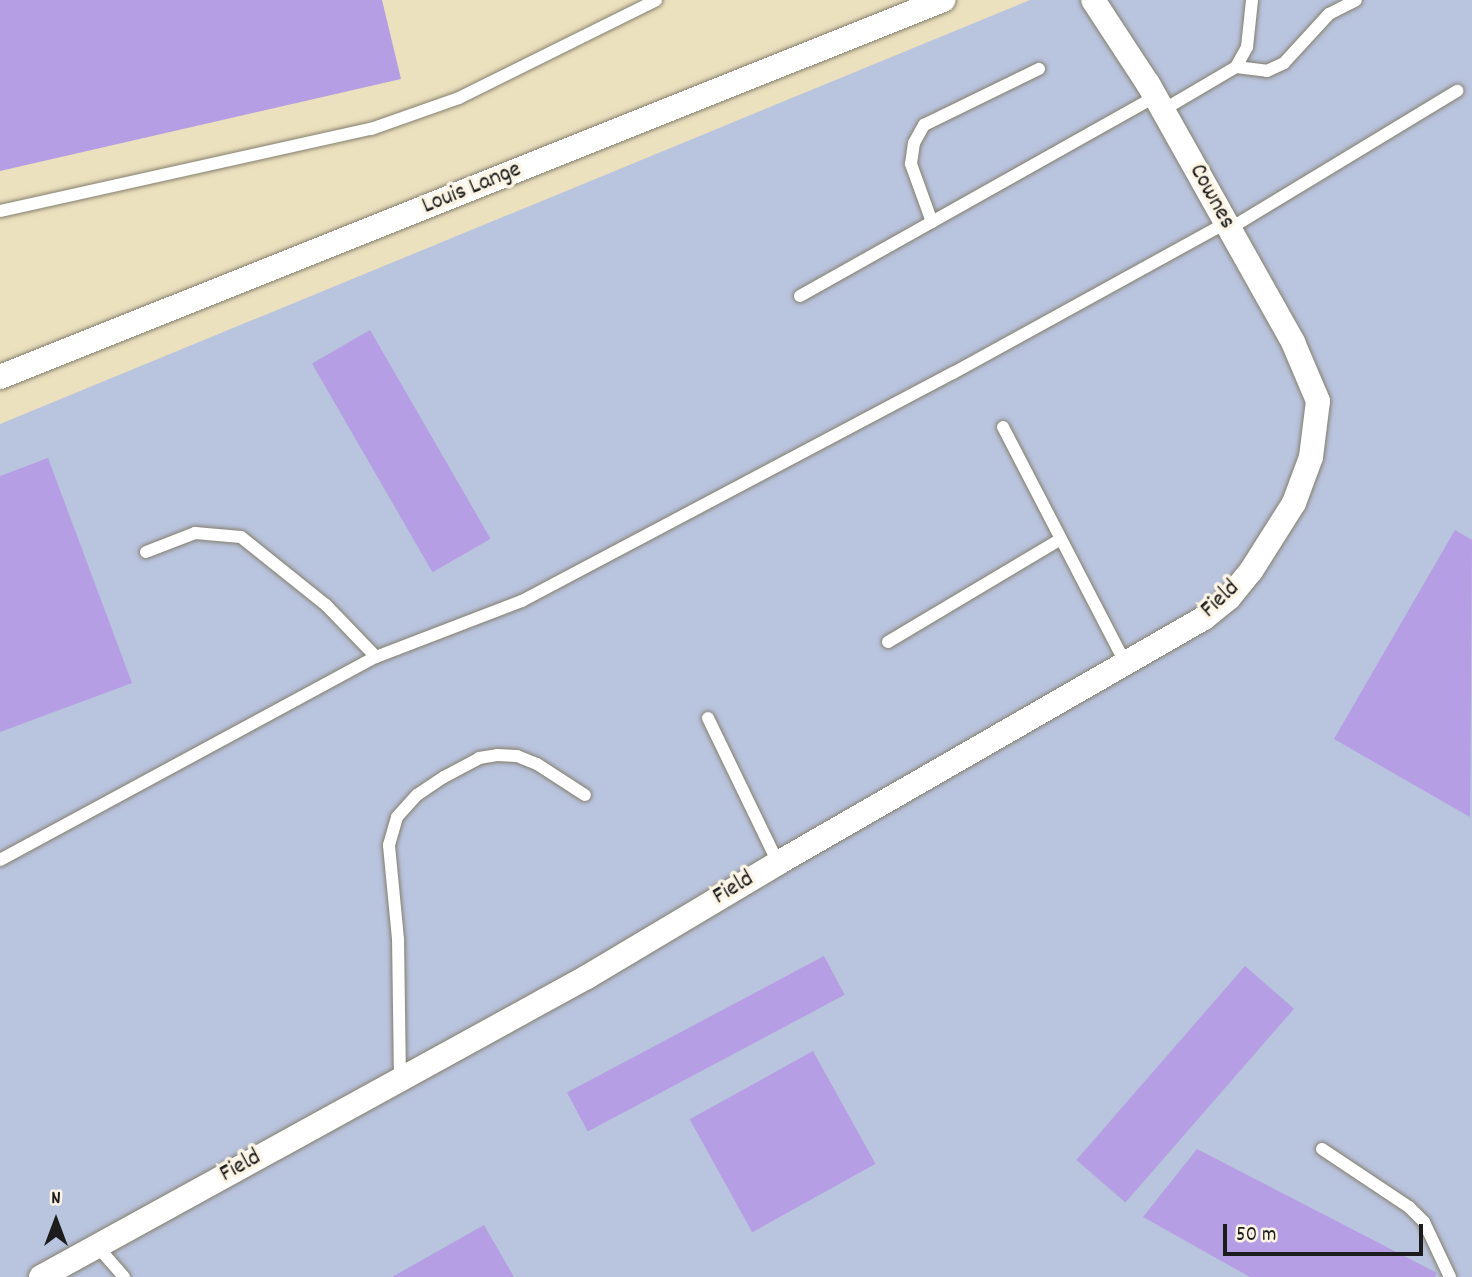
<!DOCTYPE html>
<html>
<head>
<meta charset="utf-8">
<style>
  body { margin:0 }
  #map { position:relative; width:1472px; height:1277px; overflow:hidden; background:#ebe1be; font-family:Dekko,sans-serif }
  div>[style] { position:absolute }
  [style*='--x'] { left:calc(var(--x)*1px); top:calc(var(--y)*1px); width:calc(var(--w)*1px); rotate:calc(var(--a)*1deg) }
  .industrial>* { inset:0; background:#b9c4de }
  .building>* { inset:0; background:#b59ee3; transform-origin:0 0 }
  .roads { filter:drop-shadow(0 0 2px #847e6d) drop-shadow(0 0 2px #847e6d) }
  .service>* { height:12px; margin:-6px; padding:0 6px; transform-origin:6px; border-radius:6px; background:#fff }
  .minor>* { height:24px; margin:-12px; padding:0 12px; transform-origin:12px; border-radius:12px; background:#fff }
  span { translate:-50% -50%; white-space:nowrap; text-align:center; line-height:1.15; -webkit-text-stroke:7px #fcf5e5; paint-order:stroke }
  .street-label { font-size:24px; color:#1c1c1c }
  .north { position:absolute; left:21px; top:1186px; width:70px; height:70px; -webkit-text-stroke:5px #fcf5e5; paint-order:stroke; rotate:0deg; font-size:19px; font-weight:700; line-height:28px; text-align:center; color:#1c1c1c }
  .north::after { content:''; display:block; margin:auto; width:24px; height:32px; background:#1c1c1c; clip-path:polygon(50% 0,100% 100%,50% 72%,0 100%) }
  .scale { position:absolute; left:1223px; top:1224px; width:200px; height:32px; box-sizing:border-box; border:4px solid #1c1c1c; border-top:0; padding-left:9px; font-size:21px; line-height:24px; white-space:nowrap; color:#1c1c1c; -webkit-text-stroke:5px #fcf5e5; paint-order:stroke }
</style>
</head>
<body>
<div id="map">
  <div class="industrial">
    <i style="clip-path:polygon(1030px 0,1472px 0,1472px 1277px,0 1277px,0 424px)"></i>
  </div>
  <div class="building">
    <i style="clip-path:polygon(0 0,382px 0,401px 79px,0 171px)"></i>
    <i style="left:370px;top:330px;width:241px;height:67px;rotate:60deg"></i>
    <i style="clip-path:polygon(48px 458px,132px 683px,0 732px,0 476px)"></i>
    <i style="clip-path:polygon(1455px 530px,1472px 540px,1470px 817px,1334px 739px)"></i>
    <i style="left:824px;top:956px;width:44px;height:291px;rotate:62deg"></i>
    <i style="left:1245px;top:966px;width:65px;height:257px;rotate:41deg"></i>
    <i style="left:813px;top:1051px;width:129px;height:141px;rotate:61deg"></i>
    <i style="clip-path:polygon(1197px 1149px,1437px 1273px,1435px 1277px,1250px 1277px,1143px 1217px)"></i>
    <i style="clip-path:polygon(484px 1225px,514px 1277px,392px 1277px)"></i>
  </div>
  <div class="roads">
    <div class="service">
      <i style="--x:1236;--y:67;--w:31;--a:7"></i>
      <i style="--x:1267;--y:71;--w:19;--a:-25"></i>
      <i style="--x:1284;--y:63;--w:67;--a:-47.4"></i>
      <i style="--x:1329;--y:14;--w:30;--a:-27"></i>
      <i style="--x:1163;--y:110;--w:85;--a:-30.5"></i>
      <i style="--x:1236;--y:67;--w:23;--a:-61"></i>
      <i style="--x:1247;--y:47;--w:47;--a:-83.9"></i>
      <i style="--x:0;--y:211;--w:380;--a:-12.5"></i>
      <i style="--x:371;--y:129;--w:93;--a:-19.4"></i>
      <i style="--x:459;--y:98;--w:220;--a:-26.4"></i>
      <i style="--x:932;--y:222;--w:62;--a:-109.9"></i>
      <i style="--x:911;--y:164;--w:21;--a:-82"></i>
      <i style="--x:914;--y:143;--w:21;--a:-61"></i>
      <i style="--x:924;--y:125;--w:128;--a:-26"></i>
      <i style="--x:1229;--y:229;--w:267;--a:-31.2"></i>
      <i style="--x:800;--y:296;--w:407;--a:-29.3"></i>
      <i style="--x:1003;--y:427;--w:267;--a:62.6"></i>
      <i style="--x:146;--y:552;--w:53;--a:-21.2"></i>
      <i style="--x:195;--y:533;--w:46;--a:5"></i>
      <i style="--x:241;--y:537;--w:109;--a:38.7"></i>
      <i style="--x:326;--y:605;--w:72;--a:46.1"></i>
      <i style="--x:888;--y:642;--w:201;--a:-30.8"></i>
      <i style="--x:708;--y:718;--w:161;--a:64.2"></i>
      <i style="--x:0;--y:860;--w:427;--a:-28.4"></i>
      <i style="--x:376;--y:657;--w:156;--a:-21"></i>
      <i style="--x:522;--y:601;--w:488;--a:-27.9"></i>
      <i style="--x:953;--y:373;--w:311;--a:-28.8"></i>
      <i style="--x:400;--y:1080;--w:141;--a:-90.8"></i>
      <i style="--x:398;--y:939;--w:94;--a:-95.5"></i>
      <i style="--x:389;--y:845;--w:29;--a:-74"></i>
      <i style="--x:397;--y:817;--w:30;--a:-48"></i>
      <i style="--x:417;--y:795;--w:32;--a:-34"></i>
      <i style="--x:444;--y:777;--w:40;--a:-28"></i>
      <i style="--x:479;--y:758;--w:18;--a:-9"></i>
      <i style="--x:497;--y:755;--w:20;--a:3"></i>
      <i style="--x:517;--y:756;--w:22;--a:22"></i>
      <i style="--x:537;--y:764;--w:57;--a:32.9"></i>
      <i style="--x:1322;--y:1149;--w:105;--a:33.7"></i>
      <i style="--x:1409;--y:1207;--w:21;--a:45"></i>
      <i style="--x:1424;--y:1222;--w:61;--a:64.7"></i>
      <i style="--x:97;--y:1246;--w:41;--a:48.9"></i>
    </div>
    <div class="minor">
      <i style="--x:0;--y:377;--w:1016;--a:-21.79"></i>
      <i style="--x:41;--y:1277;--w:623;--a:-28.79"></i>
      <i style="--x:587;--y:977;--w:222;--a:-30.8"></i>
      <i style="--x:778;--y:863;--w:490;--a:-29.9"></i>
      <i style="--x:1203;--y:619;--w:33;--a:-39"></i>
      <i style="--x:1229;--y:598;--w:35;--a:-51"></i>
      <i style="--x:1251;--y:571;--w:80;--a:-57.7"></i>
      <i style="--x:1294;--y:503;--w:49;--a:-69.7"></i>
      <i style="--x:1311;--y:457;--w:56;--a:-82.9"></i>
      <i style="--x:1318;--y:401;--w:64;--a:-113"></i>
      <i style="--x:1293;--y:342;--w:296;--a:-119.3"></i>
      <i style="--x:1148;--y:84;--w:100;--a:-123.2"></i>
    </div>
  </div>
  <div class="street-label">
    <span style="left:472px;top:189px;rotate:-22deg">Louis Lange</span>
    <span style="left:1211px;top:197px;rotate:61deg">Cownes</span>
    <span style="left:1221px;top:600px;rotate:-43deg">Field</span>
    <span style="left:734px;top:889px;rotate:-31deg">Field</span>
    <span style="left:241px;top:1167px;rotate:-29deg">Field</span>
  </div>
  <div class="north">N</div>
  <div class="scale">50 m</div>
</div>
</body>
</html>
